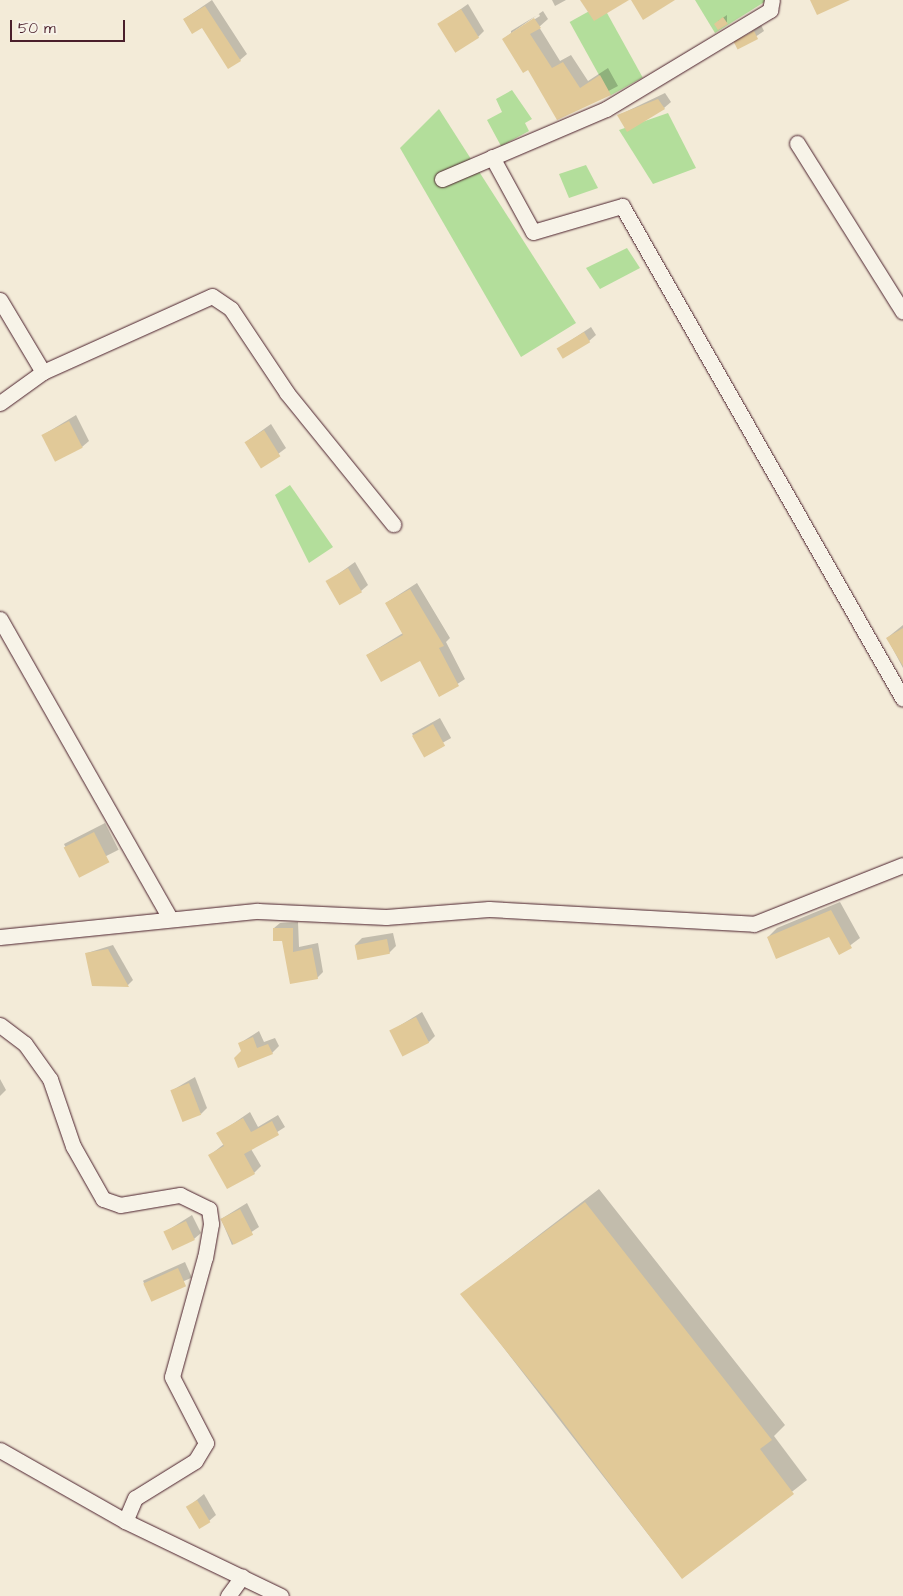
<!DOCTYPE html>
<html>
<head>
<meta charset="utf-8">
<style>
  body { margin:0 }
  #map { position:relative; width:903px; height:1596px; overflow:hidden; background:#f3ebd8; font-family:"Architects Daughter",sans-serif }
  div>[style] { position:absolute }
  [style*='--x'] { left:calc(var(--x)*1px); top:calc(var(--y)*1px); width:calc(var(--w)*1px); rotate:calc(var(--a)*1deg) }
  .green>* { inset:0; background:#b3de9b; transform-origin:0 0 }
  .shadow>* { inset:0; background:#0003; transform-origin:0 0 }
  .building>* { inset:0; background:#e1c998; transform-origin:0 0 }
  .roads { filter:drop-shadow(0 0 1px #4a1f2b) drop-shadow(0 0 1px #4a1f2b) }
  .minor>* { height:15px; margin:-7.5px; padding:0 7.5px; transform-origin:7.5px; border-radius:7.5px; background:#f7f3e8 }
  span { translate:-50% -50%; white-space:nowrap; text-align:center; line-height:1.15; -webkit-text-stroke:5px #f7f3e8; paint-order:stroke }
  .scale { position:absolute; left:10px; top:20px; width:115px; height:22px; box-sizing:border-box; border:2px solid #4a1f2b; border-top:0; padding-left:6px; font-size:15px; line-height:18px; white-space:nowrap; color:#4a1f2b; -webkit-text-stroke:4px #f7f3e8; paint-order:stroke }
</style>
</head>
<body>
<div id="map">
  <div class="green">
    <i style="clip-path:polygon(695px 0,766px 0,766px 1px,715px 33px)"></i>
    <i style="left:602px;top:4px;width:84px;height:37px;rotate:61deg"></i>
    <i style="clip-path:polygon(512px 90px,532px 119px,525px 123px,529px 131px,501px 146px,487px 120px,502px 112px,496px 99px)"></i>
    <i style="clip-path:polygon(439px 109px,576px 323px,521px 357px,400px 148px)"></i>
    <i style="clip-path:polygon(668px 113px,696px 168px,653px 184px,619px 130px)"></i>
    <i style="clip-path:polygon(586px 165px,598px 188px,569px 198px,559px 174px)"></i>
    <i style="clip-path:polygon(627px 248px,640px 268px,600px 289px,586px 268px)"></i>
    <i style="clip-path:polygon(290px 485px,333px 547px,309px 563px,275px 495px)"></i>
  </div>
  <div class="shadow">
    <i style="clip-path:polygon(212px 0,247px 54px,240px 60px,203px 26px,184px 19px)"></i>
    <i style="clip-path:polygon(552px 0,566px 0,555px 6px)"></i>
    <i style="clip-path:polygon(468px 4px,484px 31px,478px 37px,438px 25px)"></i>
    <i style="clip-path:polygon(evenodd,543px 11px,548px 19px,539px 27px,560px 61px,571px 55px,588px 81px,608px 68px,618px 86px,557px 118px,529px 68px,503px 39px,543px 11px,539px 14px,540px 16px,511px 34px,511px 31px,539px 14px)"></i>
    <i style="clip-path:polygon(727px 15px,727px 23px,718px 21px)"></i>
    <i style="clip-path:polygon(761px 25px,764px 31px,739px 48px,736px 43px)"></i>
    <i style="clip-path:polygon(665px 93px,671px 102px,664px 108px,619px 115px)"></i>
    <i style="clip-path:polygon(591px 327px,596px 335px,589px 341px,558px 349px)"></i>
    <i style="clip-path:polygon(76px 415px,89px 441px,82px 447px,43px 435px)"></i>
    <i style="clip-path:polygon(271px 424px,286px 448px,261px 467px,246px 442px)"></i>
    <i style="clip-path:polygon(355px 562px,368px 585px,361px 591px,327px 582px)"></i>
    <i style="clip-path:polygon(417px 583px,450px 638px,446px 642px,465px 679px,439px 696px,421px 659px,367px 655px,403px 633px,386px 603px)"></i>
    <i style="clip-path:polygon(903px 625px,903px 668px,887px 638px)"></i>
    <i style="left:440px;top:718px;width:23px;height:32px;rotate:61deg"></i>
    <i style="left:105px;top:823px;width:30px;height:46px;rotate:63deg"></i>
    <i style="clip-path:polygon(840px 902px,860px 938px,840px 953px,830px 935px,768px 937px,777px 928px)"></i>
    <i style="clip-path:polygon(298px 922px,299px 947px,318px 943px,323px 972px,317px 978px,291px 983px,283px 940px,274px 928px,280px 923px)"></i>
    <i style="clip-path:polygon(393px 933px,396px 946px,389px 953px,355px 945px,362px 938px)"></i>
    <i style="clip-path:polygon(113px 945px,133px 980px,128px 985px,93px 985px,87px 953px)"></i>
    <i style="clip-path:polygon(422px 1012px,435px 1036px,429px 1042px,391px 1031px)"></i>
    <i style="clip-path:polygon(259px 1031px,264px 1042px,275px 1038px,279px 1046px,272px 1053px,243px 1051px,240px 1043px)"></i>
    <i style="clip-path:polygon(195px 1077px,207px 1108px,201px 1114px,171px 1091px)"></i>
    <i style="clip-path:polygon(0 1079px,6px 1090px,0 1096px)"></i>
    <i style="clip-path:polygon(250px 1112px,258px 1127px,278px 1115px,285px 1127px,251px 1149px,261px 1166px,254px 1173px,210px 1155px,224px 1144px,218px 1134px)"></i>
    <i style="clip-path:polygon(599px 1189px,785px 1425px,774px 1436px,807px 1480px,682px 1578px,462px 1294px)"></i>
    <i style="clip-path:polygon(247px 1203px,259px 1227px,232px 1245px,221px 1219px)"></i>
    <i style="clip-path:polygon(192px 1215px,201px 1233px,194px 1239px,165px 1232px)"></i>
    <i style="left:185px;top:1262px;width:17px;height:46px;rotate:66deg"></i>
    <i style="clip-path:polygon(204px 1494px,216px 1515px,209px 1521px,188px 1507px)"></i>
  </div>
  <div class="building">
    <i style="clip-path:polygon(580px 0,629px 0,594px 21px)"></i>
    <i style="clip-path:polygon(631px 0,675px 0,643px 20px)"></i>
    <i style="clip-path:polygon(810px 0,850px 0,817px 15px)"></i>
    <i style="clip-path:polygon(205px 6px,241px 61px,228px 69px,202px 28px,192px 34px,183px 19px)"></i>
    <i style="left:461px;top:9px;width:34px;height:28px;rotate:58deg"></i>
    <i style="clip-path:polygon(723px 17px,728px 24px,718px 30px,714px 24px)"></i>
    <i style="clip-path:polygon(534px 18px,541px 28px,530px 34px,552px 68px,563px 62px,580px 88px,600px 75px,611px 95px,557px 120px,528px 70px,523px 73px,502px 39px)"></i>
    <i style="left:754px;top:31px;width:9px;height:23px;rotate:63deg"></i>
    <i style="clip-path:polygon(658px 99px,665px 109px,627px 132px,617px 115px)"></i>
    <i style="left:584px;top:332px;width:12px;height:32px;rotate:59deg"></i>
    <i style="left:69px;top:421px;width:30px;height:31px;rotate:63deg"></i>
    <i style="left:264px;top:430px;width:31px;height:23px;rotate:58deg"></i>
    <i style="left:348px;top:568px;width:28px;height:26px;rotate:60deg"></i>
    <i style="clip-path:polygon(410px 589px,444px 646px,439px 648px,459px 686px,439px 697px,420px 661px,381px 682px,366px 655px,403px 635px,385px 603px)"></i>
    <i style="clip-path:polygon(903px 628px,903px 666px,886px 638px)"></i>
    <i style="left:433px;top:724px;width:25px;height:24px;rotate:61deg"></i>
    <i style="left:94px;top:832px;width:34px;height:34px;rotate:63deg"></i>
    <i style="clip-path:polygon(831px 910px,852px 948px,839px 955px,829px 937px,776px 959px,767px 937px)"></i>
    <i style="clip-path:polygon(273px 928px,293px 928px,293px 952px,312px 948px,318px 979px,290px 984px,282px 941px,273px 941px)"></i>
    <i style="left:387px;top:939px;width:15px;height:33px;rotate:79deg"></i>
    <i style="clip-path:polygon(108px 949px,109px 951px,129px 987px,92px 986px,85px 953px)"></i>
    <i style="left:416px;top:1017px;width:29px;height:30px;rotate:63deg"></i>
    <i style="clip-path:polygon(253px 1037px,257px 1048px,268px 1044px,273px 1054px,238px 1068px,234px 1058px,241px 1051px,238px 1043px)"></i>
    <i style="left:189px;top:1083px;width:34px;height:20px;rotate:69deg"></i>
    <i style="clip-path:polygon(243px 1118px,251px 1132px,272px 1121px,279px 1135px,244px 1154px,255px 1174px,227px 1189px,208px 1155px,224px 1146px,216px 1133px)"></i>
    <i style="clip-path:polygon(585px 1202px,772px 1440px,760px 1449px,794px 1494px,682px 1579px,554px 1410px,460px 1294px)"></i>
    <i style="left:240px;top:1209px;width:29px;height:22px;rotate:63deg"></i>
    <i style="left:186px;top:1221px;width:21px;height:25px;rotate:65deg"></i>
    <i style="left:178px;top:1268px;width:20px;height:38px;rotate:66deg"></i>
    <i style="left:197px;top:1500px;width:26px;height:13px;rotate:59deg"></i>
  </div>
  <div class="roads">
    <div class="minor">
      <i style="--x:797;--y:143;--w:199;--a:57.9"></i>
      <i style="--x:492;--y:157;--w:85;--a:61.3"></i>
      <i style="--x:533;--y:232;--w:93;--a:-16.3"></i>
      <i style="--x:622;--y:206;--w:567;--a:60.32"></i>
      <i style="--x:442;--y:179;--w:178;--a:-23.1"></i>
      <i style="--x:606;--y:109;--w:192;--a:-31.1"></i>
      <i style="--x:770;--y:10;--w:10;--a:-79"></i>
      <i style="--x:0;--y:300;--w:84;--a:59.2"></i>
      <i style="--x:43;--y:372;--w:53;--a:144.2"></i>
      <i style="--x:43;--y:372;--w:185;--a:-24.2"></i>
      <i style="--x:212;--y:296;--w:23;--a:34"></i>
      <i style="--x:231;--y:309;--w:101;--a:56.3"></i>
      <i style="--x:287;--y:393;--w:169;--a:51"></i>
      <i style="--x:0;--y:619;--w:343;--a:60.4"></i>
      <i style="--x:0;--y:937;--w:259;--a:-5.8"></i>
      <i style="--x:258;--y:911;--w:128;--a:2.7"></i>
      <i style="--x:386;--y:917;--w:103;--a:-4.4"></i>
      <i style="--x:489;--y:909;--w:265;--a:3.2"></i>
      <i style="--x:754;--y:924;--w:160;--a:-21.6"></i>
      <i style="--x:0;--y:1025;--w:31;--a:37"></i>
      <i style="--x:25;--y:1044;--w:43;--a:54.5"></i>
      <i style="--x:50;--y:1079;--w:71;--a:71.1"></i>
      <i style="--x:73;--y:1146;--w:61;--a:60.5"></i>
      <i style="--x:103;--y:1199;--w:18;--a:19"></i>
      <i style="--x:120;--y:1205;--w:61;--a:-9.5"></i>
      <i style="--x:180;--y:1195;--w:32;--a:26"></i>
      <i style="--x:209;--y:1209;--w:15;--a:82"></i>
      <i style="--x:211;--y:1224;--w:34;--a:100"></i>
      <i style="--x:205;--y:1257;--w:124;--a:105.4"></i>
      <i style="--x:172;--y:1377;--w:74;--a:62.7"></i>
      <i style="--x:206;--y:1443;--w:21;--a:121"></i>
      <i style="--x:195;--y:1461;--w:70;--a:148.3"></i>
      <i style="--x:135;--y:1498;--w:25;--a:113"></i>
      <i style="--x:0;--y:1450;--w:144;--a:29.6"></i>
      <i style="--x:125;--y:1521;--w:173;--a:25.7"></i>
      <i style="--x:228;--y:1596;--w:24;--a:-54"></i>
    </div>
  </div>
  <div class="scale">50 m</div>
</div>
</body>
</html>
